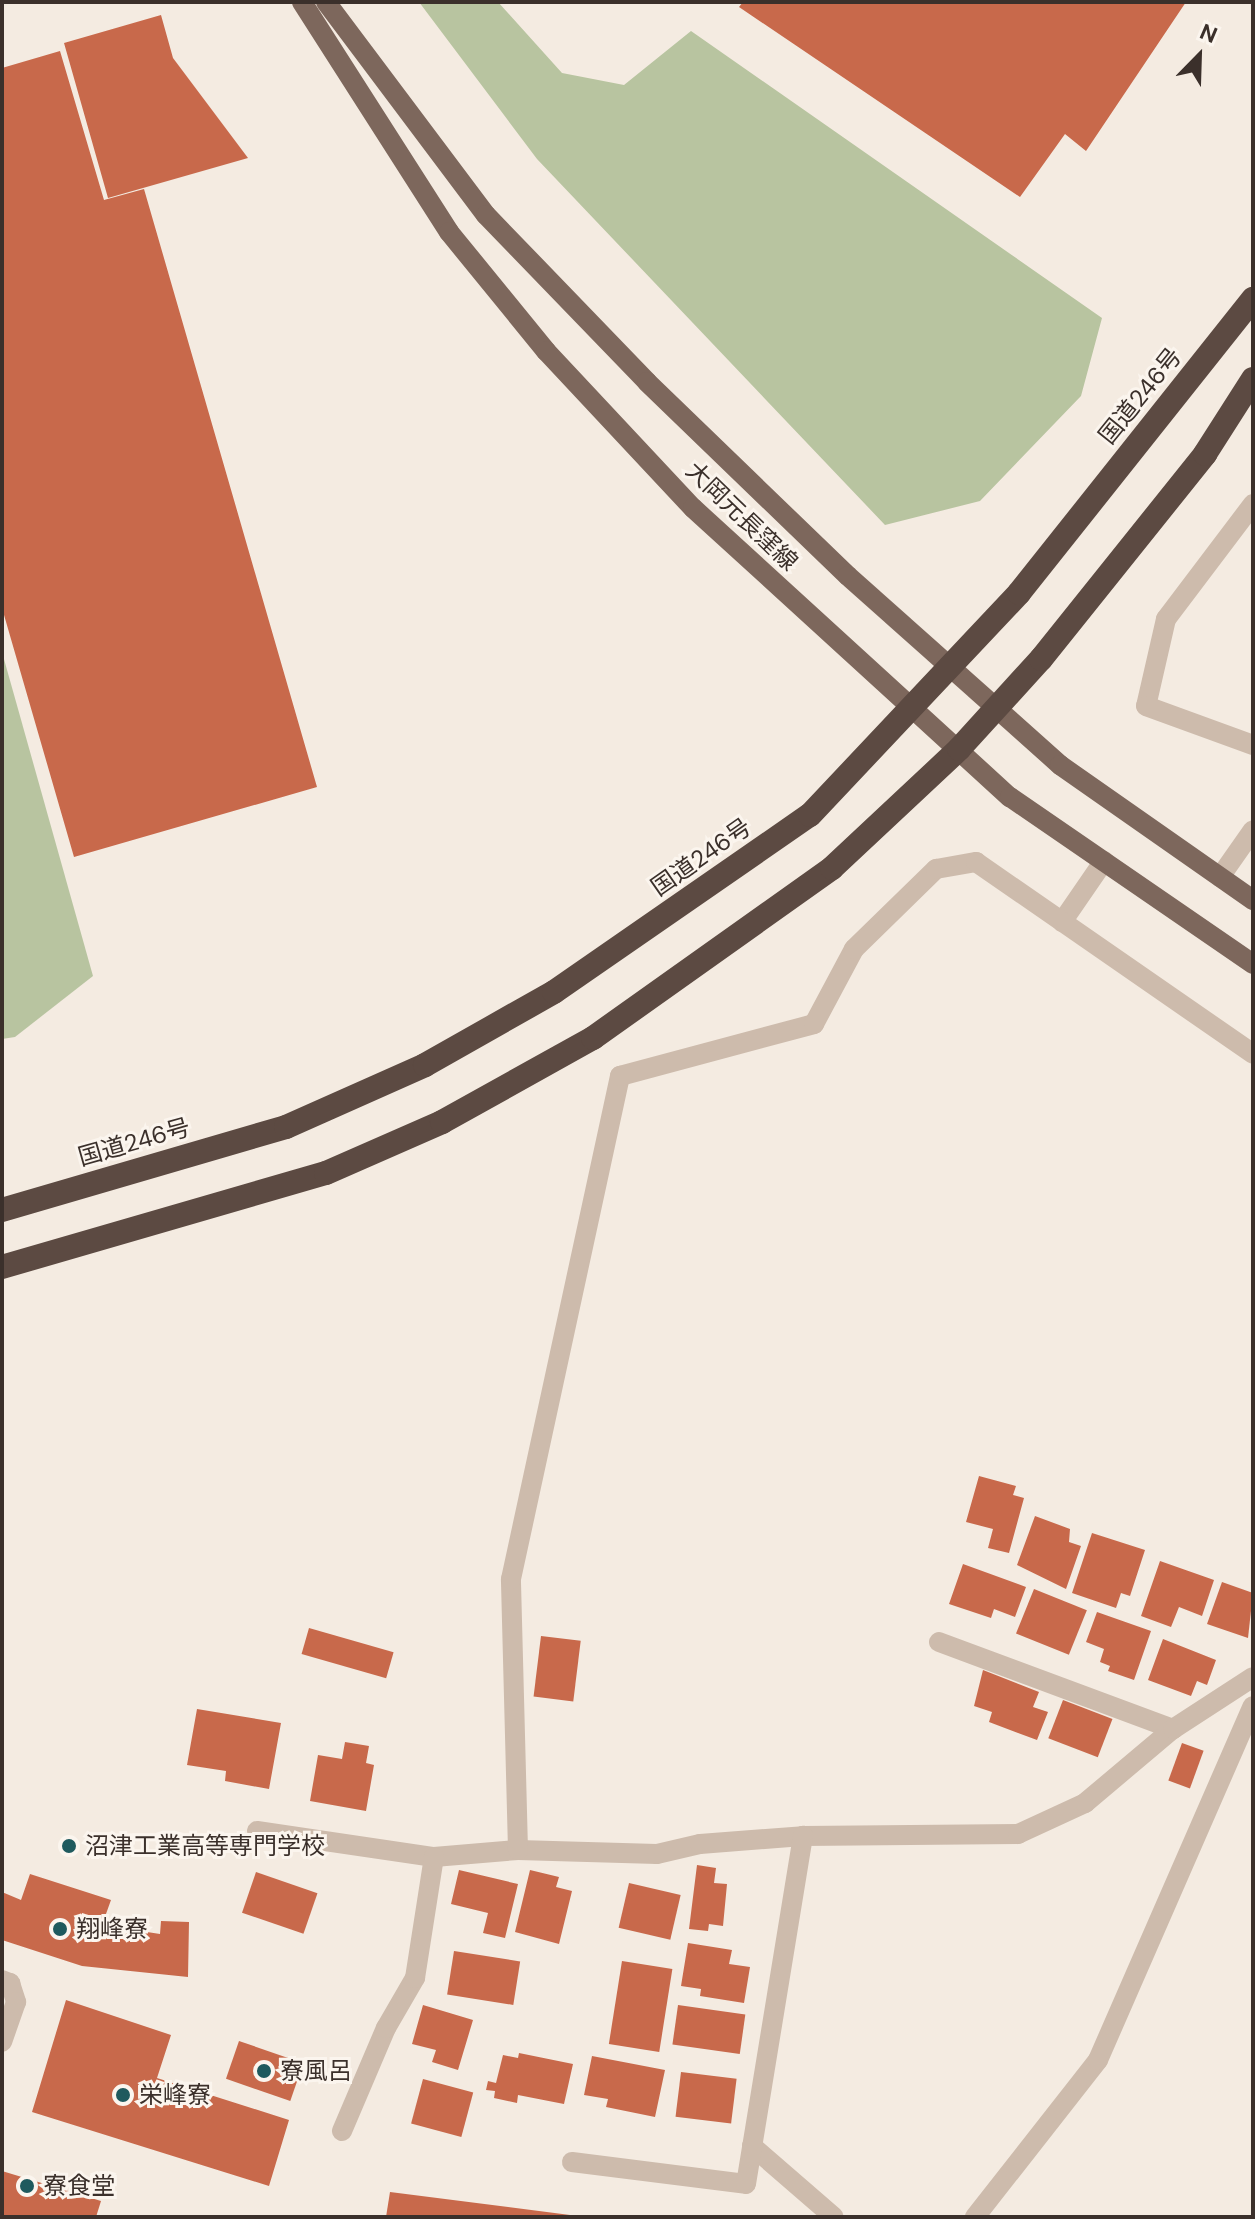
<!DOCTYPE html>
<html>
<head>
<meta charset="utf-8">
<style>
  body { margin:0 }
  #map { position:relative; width:1255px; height:2219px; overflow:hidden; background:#f4ebe1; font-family:"DM Sans","Noto Sans JP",sans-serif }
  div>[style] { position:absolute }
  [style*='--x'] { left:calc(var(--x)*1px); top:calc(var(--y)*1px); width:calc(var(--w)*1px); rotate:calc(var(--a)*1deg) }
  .green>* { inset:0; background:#b8c4a0 }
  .building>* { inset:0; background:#c8694b; transform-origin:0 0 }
  .lane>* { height:20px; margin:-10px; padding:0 10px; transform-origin:10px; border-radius:10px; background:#cdbbac }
  .street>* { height:20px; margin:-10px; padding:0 10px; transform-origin:10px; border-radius:10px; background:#cdbbac }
  .primary>* { height:20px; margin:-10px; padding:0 10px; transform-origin:10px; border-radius:10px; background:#7d675c }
  .highway>* { height:24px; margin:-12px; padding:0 12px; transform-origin:12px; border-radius:12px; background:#5c4a42 }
  .dots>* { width:22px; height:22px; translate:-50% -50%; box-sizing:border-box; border:4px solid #fbf5ee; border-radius:50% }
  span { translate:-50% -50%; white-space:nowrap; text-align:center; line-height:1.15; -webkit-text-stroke:6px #fbf5ee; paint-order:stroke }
  .street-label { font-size:24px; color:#3b302b }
  .poi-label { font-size:24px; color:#3b302b }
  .left { translate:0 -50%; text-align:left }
  .frame { position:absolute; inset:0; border:4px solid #3b302b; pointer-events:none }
  .north { position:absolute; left:1159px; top:16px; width:80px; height:80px; -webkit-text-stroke:6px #fbf5ee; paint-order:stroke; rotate:23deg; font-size:22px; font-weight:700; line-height:32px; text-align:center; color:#3b302b }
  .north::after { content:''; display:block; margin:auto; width:28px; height:36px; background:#3b302b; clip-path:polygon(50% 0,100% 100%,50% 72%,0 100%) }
</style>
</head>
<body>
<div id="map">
  <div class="green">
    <i style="clip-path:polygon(419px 2px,498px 2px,562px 73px,624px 85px,691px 31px,1102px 318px,1081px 396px,980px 501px,885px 525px,537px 159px)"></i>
    <i style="clip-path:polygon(2px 652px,93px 976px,15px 1037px,2px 1039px)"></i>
  </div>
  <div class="building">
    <i style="clip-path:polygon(743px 2px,1186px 2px,1086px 151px,1065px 134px,1020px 197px,739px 7px)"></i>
    <i style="clip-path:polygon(161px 15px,173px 58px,248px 158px,108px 198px,64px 43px)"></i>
    <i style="clip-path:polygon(60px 51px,104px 200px,144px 189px,317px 787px,74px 857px,2px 608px,2px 68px)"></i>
    <i style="clip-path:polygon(979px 1476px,1016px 1486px,1013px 1495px,1024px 1498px,1009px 1553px,988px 1548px,993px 1529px,966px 1522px)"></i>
    <i style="clip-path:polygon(1035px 1516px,1070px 1529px,1069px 1542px,1081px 1546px,1066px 1589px,1017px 1565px)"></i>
    <i style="clip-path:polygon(1092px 1533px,1145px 1550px,1130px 1596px,1121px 1593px,1116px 1608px,1072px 1593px)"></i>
    <i style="clip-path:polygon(1160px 1561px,1214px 1580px,1202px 1616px,1179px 1607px,1171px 1627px,1141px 1616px)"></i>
    <i style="clip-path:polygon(963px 1564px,1026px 1587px,1015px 1617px,994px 1609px,991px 1618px,949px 1604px)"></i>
    <i style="clip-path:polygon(1222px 1582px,1253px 1593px,1248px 1638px,1207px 1624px)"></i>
    <i style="left:1034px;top:1589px;width:57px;height:48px;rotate:22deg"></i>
    <i style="clip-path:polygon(1097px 1612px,1151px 1631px,1134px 1680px,1108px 1671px,1110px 1666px,1100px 1662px,1104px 1649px,1086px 1642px)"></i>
    <i style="left:309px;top:1628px;width:88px;height:27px;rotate:16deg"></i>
    <i style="left:541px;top:1636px;width:40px;height:61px;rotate:7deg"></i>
    <i style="clip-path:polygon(1163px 1639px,1216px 1660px,1207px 1685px,1197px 1681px,1191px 1696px,1148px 1680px)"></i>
    <i style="clip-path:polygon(983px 1670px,1039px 1692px,1033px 1707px,1048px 1712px,1037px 1740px,989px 1722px,992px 1712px,974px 1706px)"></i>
    <i style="left:1063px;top:1700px;width:53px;height:41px;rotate:21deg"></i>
    <i style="clip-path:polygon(197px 1709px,281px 1723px,269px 1789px,225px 1781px,226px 1771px,187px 1765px)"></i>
    <i style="clip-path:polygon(345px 1742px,369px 1746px,366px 1763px,374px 1765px,366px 1811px,310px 1801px,318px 1755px,342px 1759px)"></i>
    <i style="left:1182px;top:1743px;width:23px;height:40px;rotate:20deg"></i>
    <i style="clip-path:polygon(697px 1865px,716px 1868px,714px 1883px,727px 1884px,723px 1926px,709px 1924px,708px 1931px,689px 1929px)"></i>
    <i style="clip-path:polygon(459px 1870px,518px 1884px,505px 1938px,483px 1933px,488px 1913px,451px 1904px)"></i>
    <i style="clip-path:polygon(530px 1870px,559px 1877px,556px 1887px,572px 1891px,559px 1944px,515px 1932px)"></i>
    <i style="left:256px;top:1872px;width:65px;height:43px;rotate:19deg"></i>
    <i style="clip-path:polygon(30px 1874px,111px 1900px,102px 1925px,160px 1934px,161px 1921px,189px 1922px,188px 1977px,82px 1966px,2px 1940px,2px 1892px,21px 1900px)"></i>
    <i style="left:629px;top:1883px;width:53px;height:46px;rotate:13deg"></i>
    <i style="clip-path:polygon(688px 1943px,732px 1950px,729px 1964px,750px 1967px,744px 2003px,700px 1996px,701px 1989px,681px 1986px)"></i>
    <i style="left:454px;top:1951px;width:67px;height:44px;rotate:9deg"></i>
    <i style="left:622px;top:1961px;width:51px;height:84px;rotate:9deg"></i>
    <i style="clip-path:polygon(66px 2000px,171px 2035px,157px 2078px,289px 2120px,269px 2186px,32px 2112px)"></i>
    <i style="clip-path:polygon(423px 2005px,473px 2020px,458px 2070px,432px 2062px,436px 2050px,412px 2044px)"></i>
    <i style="left:678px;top:2005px;width:68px;height:40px;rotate:8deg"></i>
    <i style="left:239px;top:2041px;width:68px;height:40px;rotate:19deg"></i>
    <i style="clip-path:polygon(519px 2053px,573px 2064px,564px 2104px,518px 2095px,517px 2103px,494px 2098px,495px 2091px,486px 2090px,488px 2081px,496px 2083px,503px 2055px,518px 2058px)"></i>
    <i style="clip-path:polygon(592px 2056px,665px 2070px,655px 2117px,606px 2107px,608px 2099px,584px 2095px)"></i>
    <i style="left:681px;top:2072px;width:56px;height:45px;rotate:7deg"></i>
    <i style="left:423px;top:2079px;width:52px;height:46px;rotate:15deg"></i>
    <i style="clip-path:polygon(2px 2171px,101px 2201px,96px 2217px,2px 2217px)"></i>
    <i style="clip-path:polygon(390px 2192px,570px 2215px,570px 2217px,386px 2217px)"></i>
  </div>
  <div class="lane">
    <i style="--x:2;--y:1980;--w:9;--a:21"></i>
    <i style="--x:10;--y:1983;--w:20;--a:72"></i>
    <i style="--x:16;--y:2002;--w:42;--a:109.3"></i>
  </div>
  <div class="street">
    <i style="--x:1253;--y:504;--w:144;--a:127.1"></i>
    <i style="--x:1166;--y:619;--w:89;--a:102.9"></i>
    <i style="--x:1146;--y:706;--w:114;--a:20"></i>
    <i style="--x:1220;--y:877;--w:57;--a:-54.9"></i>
    <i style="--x:1062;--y:922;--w:74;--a:-55.5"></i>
    <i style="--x:939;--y:1642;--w:250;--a:20.4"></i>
    <i style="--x:257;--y:1831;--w:179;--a:8.4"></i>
    <i style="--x:434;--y:1857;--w:84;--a:-4.8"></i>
    <i style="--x:518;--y:1850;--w:139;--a:1.6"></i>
    <i style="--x:657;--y:1854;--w:44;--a:-13.1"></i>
    <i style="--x:700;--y:1844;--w:103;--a:-4.4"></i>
    <i style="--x:803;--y:1836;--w:215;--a:-0.5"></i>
    <i style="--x:1018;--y:1834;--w:74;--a:-24.8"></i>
    <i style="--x:1085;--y:1803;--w:115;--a:-40.1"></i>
    <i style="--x:1173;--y:1729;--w:95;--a:-33"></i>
    <i style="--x:518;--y:1850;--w:271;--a:-91.5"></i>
    <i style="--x:511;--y:1579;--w:515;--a:-77.77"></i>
    <i style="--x:620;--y:1076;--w:201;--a:-15"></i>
    <i style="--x:814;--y:1024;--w:85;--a:-61.9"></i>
    <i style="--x:854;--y:949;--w:115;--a:-44.3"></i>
    <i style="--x:936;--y:869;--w:41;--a:-9.9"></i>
    <i style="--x:976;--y:862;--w:337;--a:34.7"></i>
    <i style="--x:342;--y:2131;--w:112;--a:-66.9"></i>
    <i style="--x:386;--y:2028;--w:58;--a:-59.9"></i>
    <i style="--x:415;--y:1978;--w:122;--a:-81.1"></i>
    <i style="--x:752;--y:2146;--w:108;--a:40.9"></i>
    <i style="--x:572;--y:2162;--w:175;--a:7.2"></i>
    <i style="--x:746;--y:2184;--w:353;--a:-80.7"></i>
    <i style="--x:975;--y:2217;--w:199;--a:-51.9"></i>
    <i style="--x:1098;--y:2060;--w:386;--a:-66.4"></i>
  </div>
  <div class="primary">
    <i style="--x:302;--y:2;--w:273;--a:57.4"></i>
    <i style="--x:449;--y:232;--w:154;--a:50.8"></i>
    <i style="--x:546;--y:351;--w:215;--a:46.9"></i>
    <i style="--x:693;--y:508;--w:429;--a:42.4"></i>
    <i style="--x:1010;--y:797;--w:295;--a:34.5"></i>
    <i style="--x:326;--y:2;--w:266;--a:53.1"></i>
    <i style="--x:486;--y:215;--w:232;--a:46"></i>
    <i style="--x:647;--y:382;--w:279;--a:44"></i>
    <i style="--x:848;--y:576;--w:284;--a:41.7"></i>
    <i style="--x:1060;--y:765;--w:236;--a:35"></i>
  </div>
  <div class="highway">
    <i style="--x:2;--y:1210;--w:296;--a:-16.3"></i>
    <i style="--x:286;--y:1127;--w:152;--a:-24"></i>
    <i style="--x:425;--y:1065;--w:148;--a:-29.5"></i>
    <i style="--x:554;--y:992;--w:311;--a:-34.7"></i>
    <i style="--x:810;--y:815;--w:305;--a:-46.7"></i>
    <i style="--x:1019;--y:593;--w:376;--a:-51.5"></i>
    <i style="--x:2;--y:1267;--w:337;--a:-16.2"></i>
    <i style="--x:326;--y:1173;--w:127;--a:-23.7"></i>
    <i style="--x:442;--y:1122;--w:173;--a:-29.1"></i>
    <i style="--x:593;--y:1038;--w:293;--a:-35.4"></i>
    <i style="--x:832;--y:868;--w:174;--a:-43.1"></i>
    <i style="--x:959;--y:749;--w:122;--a:-47.7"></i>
    <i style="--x:1041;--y:659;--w:263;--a:-51.3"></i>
    <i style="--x:1205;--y:454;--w:89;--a:-57.4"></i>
  </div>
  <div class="dots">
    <i style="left:69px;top:1846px;background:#1f5a5e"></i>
    <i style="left:60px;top:1929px;background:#1f5a5e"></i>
    <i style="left:264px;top:2071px;background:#1f5a5e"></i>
    <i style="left:123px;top:2095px;background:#1f5a5e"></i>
    <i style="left:27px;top:2186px;background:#1f5a5e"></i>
  </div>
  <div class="street-label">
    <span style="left:1140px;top:396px;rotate:-51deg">国道246号</span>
    <span style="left:742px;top:516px;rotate:44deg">大岡元長窪線</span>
    <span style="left:701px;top:857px;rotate:-35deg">国道246号</span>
    <span style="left:134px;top:1142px;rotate:-16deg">国道246号</span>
  </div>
  <div class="poi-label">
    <span class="left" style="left:85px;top:1846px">沼津工業高等専門学校</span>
    <span class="left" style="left:76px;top:1929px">翔峰寮</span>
    <span class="left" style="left:280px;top:2071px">寮風呂</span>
    <span class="left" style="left:139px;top:2095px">栄峰寮</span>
    <span class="left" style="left:43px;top:2186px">寮食堂</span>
  </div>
  <div class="frame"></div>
  <div class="north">N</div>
</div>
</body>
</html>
